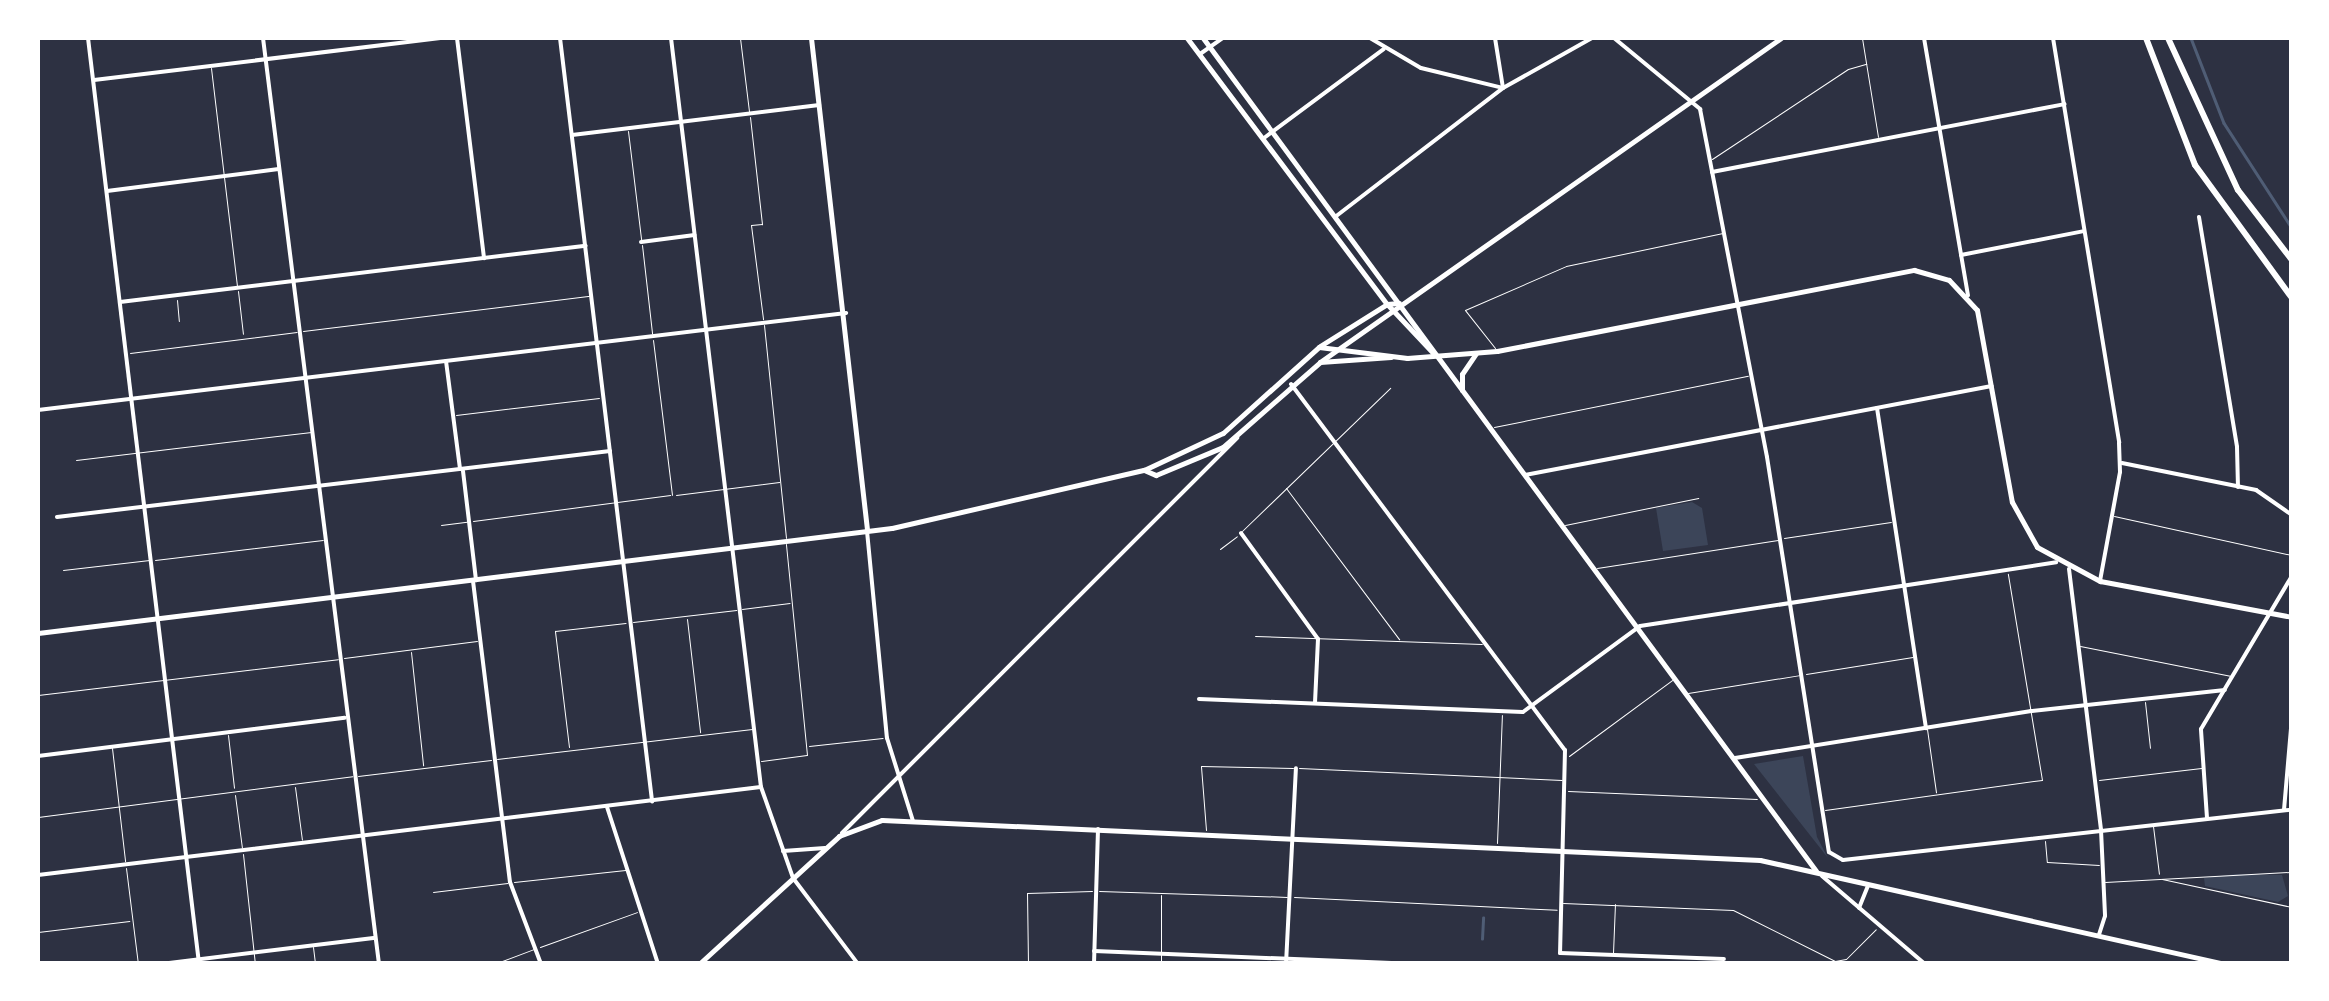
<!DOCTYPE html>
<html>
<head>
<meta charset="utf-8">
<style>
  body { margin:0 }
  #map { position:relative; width:2329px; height:1001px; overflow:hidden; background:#2d3142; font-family:"DM Sans",sans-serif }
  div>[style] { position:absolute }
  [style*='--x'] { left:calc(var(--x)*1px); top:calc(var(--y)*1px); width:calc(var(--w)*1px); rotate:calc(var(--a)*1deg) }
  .green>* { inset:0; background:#3c4559 }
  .stream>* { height:2.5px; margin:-1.25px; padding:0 1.25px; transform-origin:1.25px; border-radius:1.25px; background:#4f5d75 }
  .service>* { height:1px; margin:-0.5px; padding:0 0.5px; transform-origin:0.5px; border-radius:0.5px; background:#fff }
  .minor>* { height:4px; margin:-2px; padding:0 2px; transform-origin:2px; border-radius:2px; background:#fff }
  .tertiary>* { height:5px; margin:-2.5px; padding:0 2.5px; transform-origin:2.5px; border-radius:2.5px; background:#fff }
  .primary>* { height:5px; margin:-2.5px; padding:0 2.5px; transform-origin:2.5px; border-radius:2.5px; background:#fff }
  .motorway>* { height:6px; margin:-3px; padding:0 3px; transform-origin:3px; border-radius:3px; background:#fff }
  span { translate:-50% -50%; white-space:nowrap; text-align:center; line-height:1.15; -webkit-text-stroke:8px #fff; paint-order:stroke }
  .frame { position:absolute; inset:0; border:40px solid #fff; pointer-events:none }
</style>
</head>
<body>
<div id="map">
  <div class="green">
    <i style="clip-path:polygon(1692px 502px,1702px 508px,1708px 545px,1663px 551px,1656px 508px)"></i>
    <i style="clip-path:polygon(1803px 756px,1817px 837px,1828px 858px,1754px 764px)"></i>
    <i style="clip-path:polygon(2236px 874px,2282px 875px,2288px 896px,2278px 902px,2205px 886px,2204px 878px)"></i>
  </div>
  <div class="stream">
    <i style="--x:2191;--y:38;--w:91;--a:68.8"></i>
    <i style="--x:2224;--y:123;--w:125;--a:57.1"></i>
    <i style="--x:1482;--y:939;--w:21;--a:-87"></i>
    <i style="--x:1481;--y:962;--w:6;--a:18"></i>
  </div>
  <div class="service">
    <i style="--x:740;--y:38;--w:74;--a:83"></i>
    <i style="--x:1862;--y:38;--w:100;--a:80.8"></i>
    <i style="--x:211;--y:68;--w:219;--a:83.2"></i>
    <i style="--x:750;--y:117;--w:108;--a:83.6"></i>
    <i style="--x:762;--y:224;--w:11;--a:175"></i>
    <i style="--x:751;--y:225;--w:95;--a:82.7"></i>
    <i style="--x:628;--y:131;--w:109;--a:83.1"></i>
    <i style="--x:1712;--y:159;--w:163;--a:-33.5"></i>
    <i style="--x:1848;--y:69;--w:19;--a:-16"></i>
    <i style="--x:642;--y:245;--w:89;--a:83.5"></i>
    <i style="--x:238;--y:291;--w:43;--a:83.4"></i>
    <i style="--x:177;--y:300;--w:21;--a:85"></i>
    <i style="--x:764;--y:325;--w:214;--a:84.1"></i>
    <i style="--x:303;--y:331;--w:289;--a:-7"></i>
    <i style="--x:653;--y:340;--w:156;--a:83"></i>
    <i style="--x:1495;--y:348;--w:48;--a:-128.3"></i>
    <i style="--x:1465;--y:310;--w:110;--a:-23.5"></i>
    <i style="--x:1566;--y:266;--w:159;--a:-11.9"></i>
    <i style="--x:130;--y:353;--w:168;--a:-7.2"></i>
    <i style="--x:456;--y:415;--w:144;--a:-6.8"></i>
    <i style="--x:1494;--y:427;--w:259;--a:-11.4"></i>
    <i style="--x:76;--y:460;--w:237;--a:-6.8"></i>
    <i style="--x:1286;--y:488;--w:189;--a:53.2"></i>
    <i style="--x:676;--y:495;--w:104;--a:-7.2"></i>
    <i style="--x:2114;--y:516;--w:182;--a:12.4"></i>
    <i style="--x:473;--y:521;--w:199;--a:-7.5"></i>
    <i style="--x:441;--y:525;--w:26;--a:-7"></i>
    <i style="--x:1565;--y:525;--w:136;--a:-11.5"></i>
    <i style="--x:1242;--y:531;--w:206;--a:-44"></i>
    <i style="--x:1784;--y:538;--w:108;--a:-8.5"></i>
    <i style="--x:1220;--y:549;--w:21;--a:-37"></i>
    <i style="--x:155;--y:560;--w:169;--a:-6.8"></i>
    <i style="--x:1597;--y:568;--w:183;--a:-8.8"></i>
    <i style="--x:63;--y:570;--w:87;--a:-6.6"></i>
    <i style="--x:742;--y:609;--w:48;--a:-7.1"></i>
    <i style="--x:687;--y:619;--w:114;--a:83.4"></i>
    <i style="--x:633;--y:622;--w:104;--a:-6.6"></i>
    <i style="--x:1255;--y:636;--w:227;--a:2"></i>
    <i style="--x:2080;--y:646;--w:154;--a:11.2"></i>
    <i style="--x:411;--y:652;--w:114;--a:83.9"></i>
    <i style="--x:344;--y:658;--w:134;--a:-7.3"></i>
    <i style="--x:1806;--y:674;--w:108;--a:-9"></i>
    <i style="--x:1688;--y:693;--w:113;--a:-9.1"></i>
    <i style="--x:38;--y:695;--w:302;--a:-6.8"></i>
    <i style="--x:2145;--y:702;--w:46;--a:83.8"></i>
    <i style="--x:1927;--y:729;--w:64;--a:81.9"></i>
    <i style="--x:228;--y:735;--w:53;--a:83.5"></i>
    <i style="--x:809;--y:746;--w:74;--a:-6.2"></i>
    <i style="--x:569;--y:747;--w:117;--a:-96.9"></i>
    <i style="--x:555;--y:631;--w:71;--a:-6.4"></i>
    <i style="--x:112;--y:748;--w:114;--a:83.4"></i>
    <i style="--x:1569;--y:756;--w:128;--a:-36.4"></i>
    <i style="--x:497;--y:759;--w:259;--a:-6.7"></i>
    <i style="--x:761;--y:761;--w:46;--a:-7.4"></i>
    <i style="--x:807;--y:755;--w:212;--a:-95.7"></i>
    <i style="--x:1299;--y:768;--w:263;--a:2.6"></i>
    <i style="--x:358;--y:776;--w:134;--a:-6.9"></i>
    <i style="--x:2099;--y:780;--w:103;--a:-6.7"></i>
    <i style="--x:295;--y:787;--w:53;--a:82.5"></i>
    <i style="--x:1568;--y:791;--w:189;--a:2.4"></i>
    <i style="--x:235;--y:795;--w:53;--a:82.5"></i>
    <i style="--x:1825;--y:810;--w:219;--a:-7.9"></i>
    <i style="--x:2042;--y:780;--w:209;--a:-99.4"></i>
    <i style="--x:38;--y:817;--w:317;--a:-7.4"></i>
    <i style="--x:2153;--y:826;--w:48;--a:82.9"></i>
    <i style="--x:1206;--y:830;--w:64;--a:-94.5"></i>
    <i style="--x:1201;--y:766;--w:92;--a:1.2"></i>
    <i style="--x:2045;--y:841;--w:21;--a:85"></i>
    <i style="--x:2047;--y:862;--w:52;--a:3.3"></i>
    <i style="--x:1497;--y:843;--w:128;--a:-87.8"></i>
    <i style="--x:243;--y:854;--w:111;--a:83.8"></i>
    <i style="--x:126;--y:868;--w:97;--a:82.9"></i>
    <i style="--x:2289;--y:872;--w:26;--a:83"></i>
    <i style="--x:2162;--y:879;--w:133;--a:12.2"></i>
    <i style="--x:514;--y:882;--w:112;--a:-6.2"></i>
    <i style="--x:2105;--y:882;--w:187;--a:-3.1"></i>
    <i style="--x:1099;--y:891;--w:188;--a:1.8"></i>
    <i style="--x:433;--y:892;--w:75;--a:-6.9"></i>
    <i style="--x:1294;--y:897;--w:263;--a:2.8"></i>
    <i style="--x:1563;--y:903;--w:170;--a:2.4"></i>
    <i style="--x:1733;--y:910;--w:114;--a:26.6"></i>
    <i style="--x:1835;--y:961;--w:11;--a:-10"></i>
    <i style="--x:1846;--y:959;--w:42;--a:-45"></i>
    <i style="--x:38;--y:932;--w:92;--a:-6.9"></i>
    <i style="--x:313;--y:947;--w:17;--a:83"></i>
    <i style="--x:540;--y:947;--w:103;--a:-19.8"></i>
    <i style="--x:1613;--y:953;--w:49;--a:-87.7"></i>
    <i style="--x:494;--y:964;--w:43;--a:-20.6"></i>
    <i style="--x:1028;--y:964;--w:71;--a:-90.8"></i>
    <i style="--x:1027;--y:893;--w:65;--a:-1.8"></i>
    <i style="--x:1161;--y:964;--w:69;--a:-90"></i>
  </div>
  <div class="minor">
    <i style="--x:88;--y:38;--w:933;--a:83.16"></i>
    <i style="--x:263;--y:38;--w:933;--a:82.86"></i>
    <i style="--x:457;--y:38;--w:222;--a:83"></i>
    <i style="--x:560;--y:38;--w:769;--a:83.12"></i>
    <i style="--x:671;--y:38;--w:754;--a:83.15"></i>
    <i style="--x:761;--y:787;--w:96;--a:70.6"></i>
    <i style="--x:793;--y:878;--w:108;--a:52.9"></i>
    <i style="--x:1370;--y:38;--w:59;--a:30.5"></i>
    <i style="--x:1421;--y:68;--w:84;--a:13.7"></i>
    <i style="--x:1503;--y:88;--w:51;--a:-99.1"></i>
    <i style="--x:1614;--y:38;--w:112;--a:39.5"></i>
    <i style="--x:1700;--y:109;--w:354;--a:79.1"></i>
    <i style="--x:1767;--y:457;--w:400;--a:81.1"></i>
    <i style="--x:1829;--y:852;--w:16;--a:30"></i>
    <i style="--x:1843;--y:860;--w:452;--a:-6.4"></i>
    <i style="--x:1924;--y:38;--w:261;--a:80.3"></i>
    <i style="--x:2053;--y:38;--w:410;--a:80.7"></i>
    <i style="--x:2119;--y:443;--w:29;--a:88"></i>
    <i style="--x:2120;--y:472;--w:111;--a:100.4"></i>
    <i style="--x:1200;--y:54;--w:28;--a:-35"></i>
    <i style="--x:94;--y:80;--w:351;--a:-6.9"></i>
    <i style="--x:572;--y:135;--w:249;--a:-6.9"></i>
    <i style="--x:1264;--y:138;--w:149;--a:-36.6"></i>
    <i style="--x:1712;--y:172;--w:359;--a:-10.9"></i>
    <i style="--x:107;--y:191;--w:173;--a:-7.3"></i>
    <i style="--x:1335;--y:217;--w:212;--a:-37.5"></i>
    <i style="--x:1503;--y:88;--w:102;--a:-29.3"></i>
    <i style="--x:2199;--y:217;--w:233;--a:80.6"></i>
    <i style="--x:2237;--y:447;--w:40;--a:88.6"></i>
    <i style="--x:641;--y:242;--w:54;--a:-7.4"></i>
    <i style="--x:1961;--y:255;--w:125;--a:-11"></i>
    <i style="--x:120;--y:302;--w:469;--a:-6.9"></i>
    <i style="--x:446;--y:361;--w:109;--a:82.6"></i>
    <i style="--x:1291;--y:384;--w:457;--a:53.2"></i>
    <i style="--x:1565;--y:750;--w:203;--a:91.4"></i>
    <i style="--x:1560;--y:953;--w:164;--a:2.1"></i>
    <i style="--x:1877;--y:408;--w:324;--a:81.3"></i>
    <i style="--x:38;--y:410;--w:814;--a:-6.85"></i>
    <i style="--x:2122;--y:463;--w:137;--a:11.4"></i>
    <i style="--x:2256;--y:490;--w:44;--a:34.8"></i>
    <i style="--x:463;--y:471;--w:110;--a:83.2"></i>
    <i style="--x:1525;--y:475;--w:475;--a:-10.8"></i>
    <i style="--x:57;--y:517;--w:557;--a:-6.81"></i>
    <i style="--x:867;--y:531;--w:208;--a:84.5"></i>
    <i style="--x:887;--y:738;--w:87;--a:72.6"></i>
    <i style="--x:1241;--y:533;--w:131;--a:54"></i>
    <i style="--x:1318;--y:639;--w:64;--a:92.7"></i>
    <i style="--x:2069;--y:569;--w:263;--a:83"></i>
    <i style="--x:2101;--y:830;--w:86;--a:87.3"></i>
    <i style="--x:2105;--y:916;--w:20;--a:108"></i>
    <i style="--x:473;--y:581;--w:303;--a:83"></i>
    <i style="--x:510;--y:882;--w:88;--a:69.3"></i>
    <i style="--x:1199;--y:699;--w:324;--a:2.3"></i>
    <i style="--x:1523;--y:712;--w:145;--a:-36.3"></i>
    <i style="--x:1640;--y:626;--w:421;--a:-8.7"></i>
    <i style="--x:38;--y:756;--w:309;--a:-7.1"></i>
    <i style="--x:1735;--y:758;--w:300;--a:-9"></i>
    <i style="--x:2031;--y:711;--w:195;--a:-6.2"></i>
    <i style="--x:607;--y:807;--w:165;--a:72"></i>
    <i style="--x:2284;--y:810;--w:93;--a:-85.1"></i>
    <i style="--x:2207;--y:818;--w:89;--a:-93.9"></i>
    <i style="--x:2201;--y:729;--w:178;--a:-59.3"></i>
    <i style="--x:842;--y:833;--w:559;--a:-45"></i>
    <i style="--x:783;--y:851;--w:42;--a:-4.1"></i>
    <i style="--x:38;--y:875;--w:728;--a:-6.94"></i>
    <i style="--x:1822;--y:876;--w:135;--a:40.5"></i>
    <i style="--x:1859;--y:908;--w:24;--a:-68"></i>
    <i style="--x:1094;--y:951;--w:322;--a:2.3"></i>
    <i style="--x:161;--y:964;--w:214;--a:-7"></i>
    <i style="--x:1094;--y:964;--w:135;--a:-88.3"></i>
    <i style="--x:1286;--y:964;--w:196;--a:-87.1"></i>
  </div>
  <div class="tertiary">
    <i style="--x:811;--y:38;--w:496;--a:83.5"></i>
    <i style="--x:1187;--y:38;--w:333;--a:53.1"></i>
    <i style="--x:1387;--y:304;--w:70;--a:46.7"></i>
    <i style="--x:1203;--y:38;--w:1034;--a:53.65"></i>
    <i style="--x:1320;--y:346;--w:79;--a:-32.1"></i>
    <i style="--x:1387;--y:304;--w:12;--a:-5"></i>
    <i style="--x:1320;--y:362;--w:563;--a:-35.1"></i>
    <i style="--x:1462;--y:390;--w:16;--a:-90"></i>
    <i style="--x:1462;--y:374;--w:25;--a:-56"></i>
  </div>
  <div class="primary">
    <i style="--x:1144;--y:470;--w:13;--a:23"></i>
    <i style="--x:1156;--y:475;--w:73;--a:-22.7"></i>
    <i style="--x:1223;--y:447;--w:129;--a:-41.2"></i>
    <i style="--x:1320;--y:362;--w:71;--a:-4"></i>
    <i style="--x:38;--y:633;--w:860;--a:-7.01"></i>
    <i style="--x:892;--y:528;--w:259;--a:-13"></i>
    <i style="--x:1144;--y:470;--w:87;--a:-25.1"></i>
    <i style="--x:1223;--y:433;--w:129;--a:-41.9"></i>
    <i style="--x:1319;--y:347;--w:89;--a:7.1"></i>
    <i style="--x:1407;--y:358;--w:90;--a:-4.4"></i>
    <i style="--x:1497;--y:351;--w:425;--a:-11"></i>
    <i style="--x:1914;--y:270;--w:36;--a:16"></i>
    <i style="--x:1949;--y:280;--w:41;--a:47"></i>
    <i style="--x:1977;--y:310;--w:195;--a:79.7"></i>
    <i style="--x:2012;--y:502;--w:51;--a:60.9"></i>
    <i style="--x:2037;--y:547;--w:72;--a:28.4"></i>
    <i style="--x:2100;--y:581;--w:195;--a:10.6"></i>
    <i style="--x:699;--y:964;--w:190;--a:-42.4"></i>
    <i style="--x:839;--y:836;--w:46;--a:-20.4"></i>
    <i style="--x:882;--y:820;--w:879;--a:2.61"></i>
    <i style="--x:1760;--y:860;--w:476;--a:12.6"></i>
  </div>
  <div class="motorway">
    <i style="--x:2146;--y:38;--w:136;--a:68.9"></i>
    <i style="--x:2195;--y:165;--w:165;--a:53.9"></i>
    <i style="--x:2168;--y:38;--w:167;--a:65.3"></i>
    <i style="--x:2238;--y:190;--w:88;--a:52.4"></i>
  </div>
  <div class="frame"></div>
</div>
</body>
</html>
